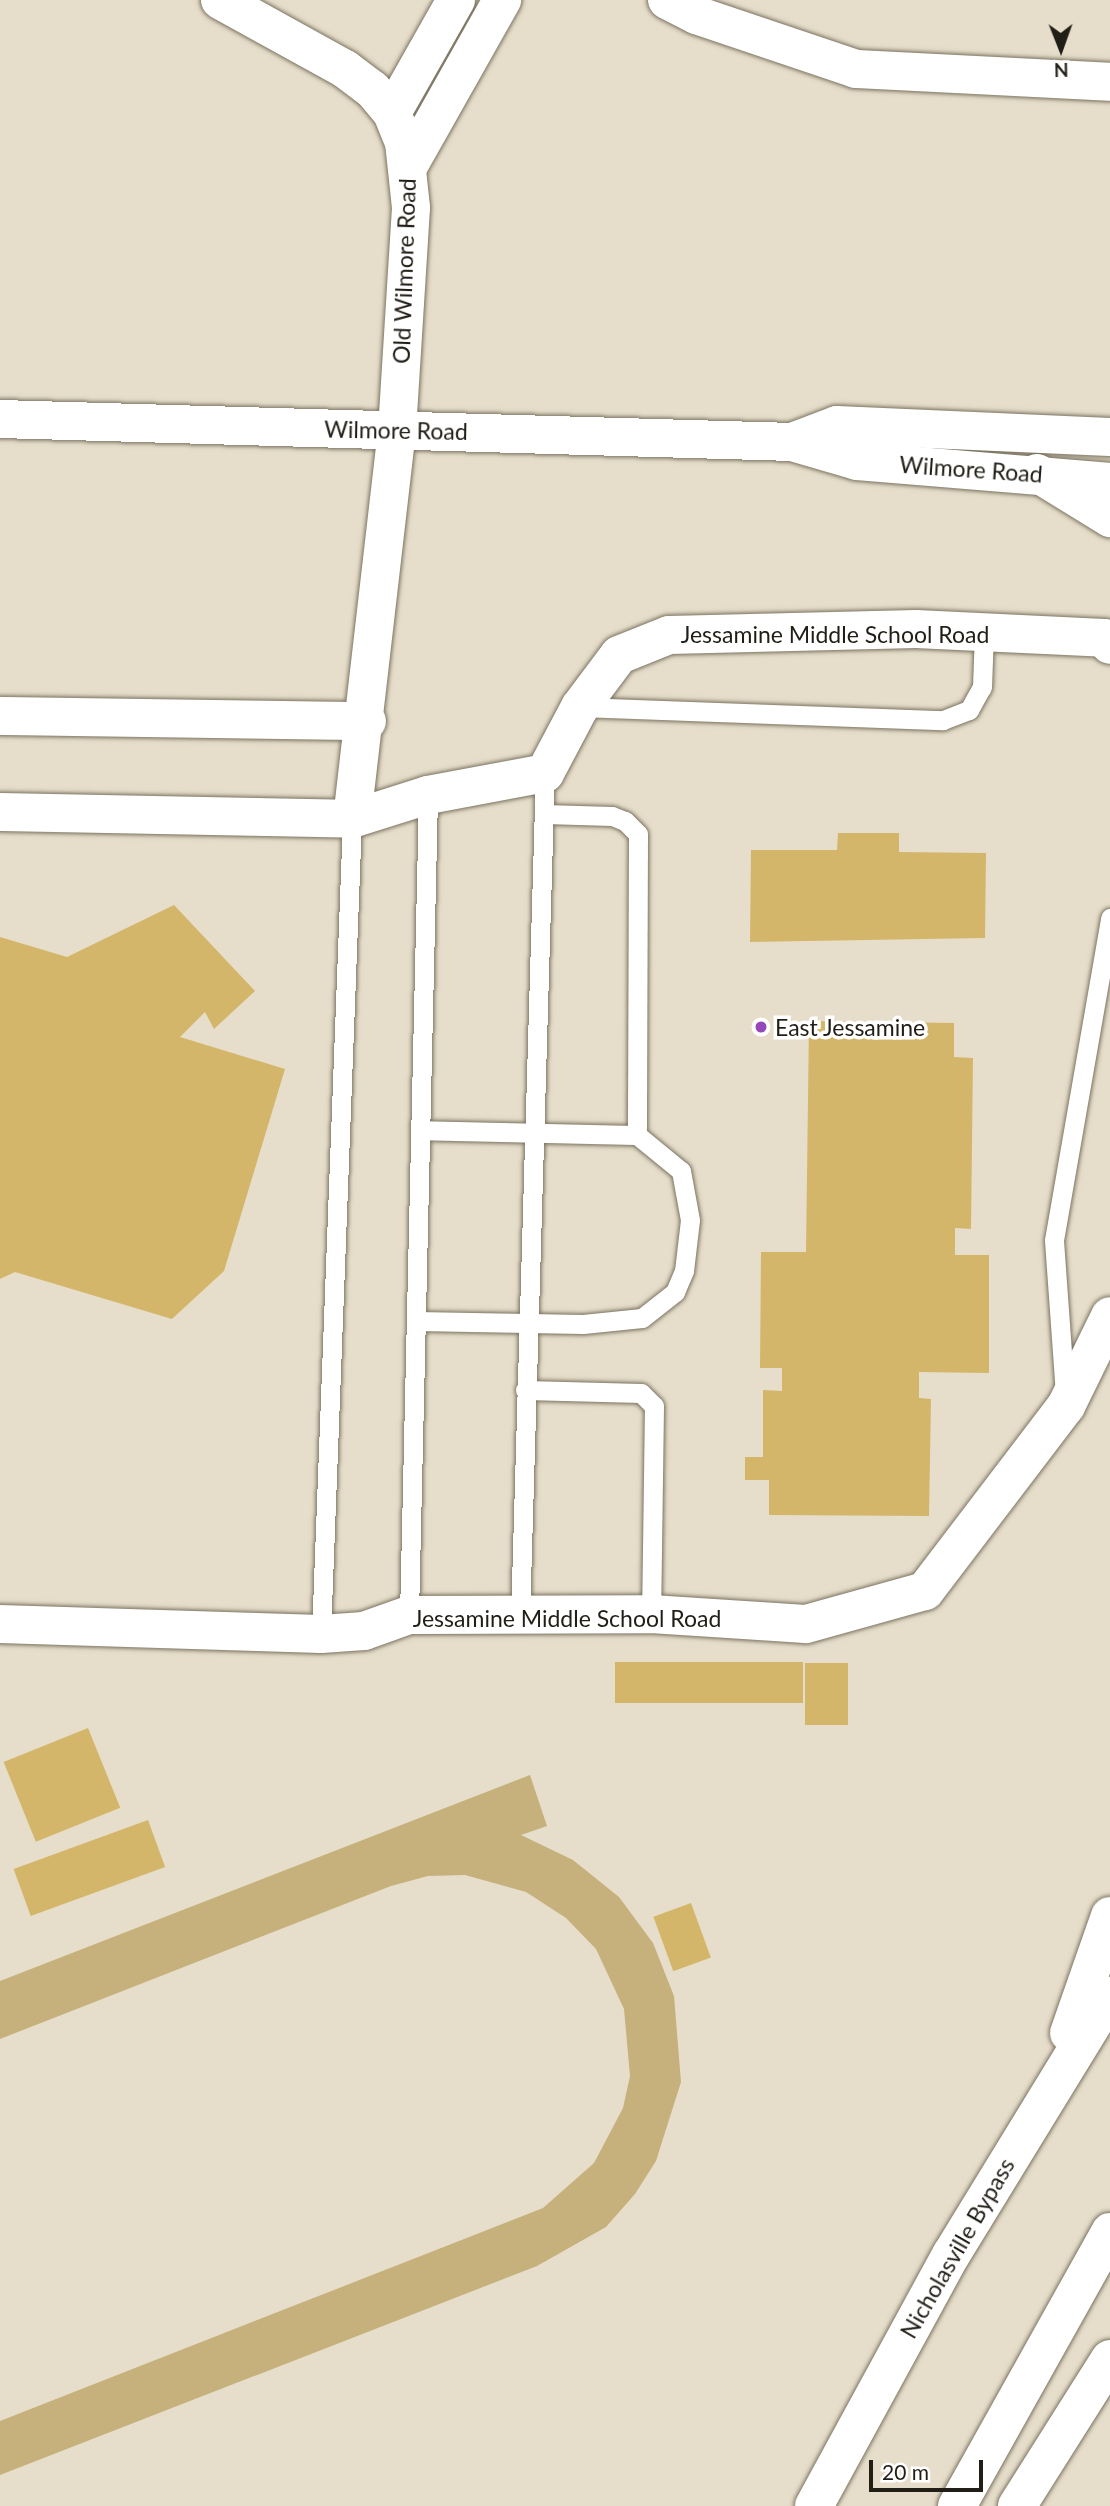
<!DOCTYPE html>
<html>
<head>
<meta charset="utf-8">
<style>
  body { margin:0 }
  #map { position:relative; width:1110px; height:2506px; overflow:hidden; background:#e6deca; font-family:Lato,sans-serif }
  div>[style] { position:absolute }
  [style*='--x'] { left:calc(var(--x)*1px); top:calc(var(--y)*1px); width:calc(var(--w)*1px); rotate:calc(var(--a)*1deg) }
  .green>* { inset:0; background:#c6b17c }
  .building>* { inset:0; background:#d4b66a; transform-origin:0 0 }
  .roads { filter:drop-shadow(0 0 2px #7b7361) drop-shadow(0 0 2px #7b7361) }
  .lane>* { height:19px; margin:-9.5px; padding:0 9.5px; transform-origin:9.5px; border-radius:9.5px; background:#fff }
  .street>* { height:38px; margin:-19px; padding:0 19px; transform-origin:19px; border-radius:19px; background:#fff }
  .secondary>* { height:38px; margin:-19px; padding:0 19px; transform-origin:19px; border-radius:19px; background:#fff }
  .highway>* { height:38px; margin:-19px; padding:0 19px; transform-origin:19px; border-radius:19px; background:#fff }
  .dots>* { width:19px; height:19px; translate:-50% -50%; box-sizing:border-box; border:4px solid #fff; border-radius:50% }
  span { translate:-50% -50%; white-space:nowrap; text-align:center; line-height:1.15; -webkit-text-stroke:7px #fff; paint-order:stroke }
  .street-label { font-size:23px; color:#211e17 }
  .poi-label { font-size:23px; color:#211e17 }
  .left { translate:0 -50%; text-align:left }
  .north { position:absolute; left:1026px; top:14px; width:70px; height:70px; -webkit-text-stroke:5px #fff; paint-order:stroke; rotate:179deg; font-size:19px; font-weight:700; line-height:28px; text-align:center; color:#211e17 }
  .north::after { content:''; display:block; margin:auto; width:24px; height:32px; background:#211e17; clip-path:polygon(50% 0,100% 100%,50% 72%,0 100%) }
  .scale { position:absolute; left:869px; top:2460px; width:114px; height:32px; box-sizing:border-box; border:4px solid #211e17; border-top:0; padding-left:9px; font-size:21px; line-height:24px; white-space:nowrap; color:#211e17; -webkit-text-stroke:5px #fff; paint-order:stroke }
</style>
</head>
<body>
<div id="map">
  <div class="green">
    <i style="clip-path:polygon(530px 1775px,547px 1826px,521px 1835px,573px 1860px,619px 1897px,653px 1943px,674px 1996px,681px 2082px,656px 2161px,635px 2194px,606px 2227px,537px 2266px,0 2475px,0 2421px,543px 2208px,594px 2163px,623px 2108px,630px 2076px,624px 2009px,596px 1949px,566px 1918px,526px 1892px,465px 1875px,428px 1876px,391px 1886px,0 2039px,0 1981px)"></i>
  </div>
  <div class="building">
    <i style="clip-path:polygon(838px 833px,899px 833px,899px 852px,986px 853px,985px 938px,750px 942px,751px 850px,837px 850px)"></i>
    <i style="clip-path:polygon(174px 905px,255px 991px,214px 1029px,205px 1012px,180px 1037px,285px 1069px,224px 1271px,172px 1319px,15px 1272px,0 1279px,0 937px,67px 957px)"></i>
    <i style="clip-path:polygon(809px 1021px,954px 1023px,954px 1057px,973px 1058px,971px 1229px,955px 1228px,955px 1255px,989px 1255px,989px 1373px,919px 1372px,919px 1398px,931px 1399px,929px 1516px,769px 1515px,769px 1480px,745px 1480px,745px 1457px,763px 1457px,763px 1390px,782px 1391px,782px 1368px,760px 1368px,761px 1252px,806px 1252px)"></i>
    <i style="left:615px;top:1662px;width:188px;height:41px"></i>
    <i style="left:805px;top:1663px;width:43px;height:62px"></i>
    <i style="left:88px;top:1728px;width:86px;height:91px;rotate:68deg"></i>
    <i style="left:148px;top:1820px;width:50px;height:143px;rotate:70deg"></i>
    <i style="left:691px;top:1903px;width:58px;height:40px;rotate:70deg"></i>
  </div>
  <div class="roads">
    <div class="lane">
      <i style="--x:580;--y:707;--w:363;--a:2.1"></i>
      <i style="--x:943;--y:720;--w:28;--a:-21"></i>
      <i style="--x:969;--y:710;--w:26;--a:-61"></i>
      <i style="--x:982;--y:687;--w:55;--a:-87.9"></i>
      <i style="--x:544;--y:814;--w:68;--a:1.7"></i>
      <i style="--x:612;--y:816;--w:14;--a:21"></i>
      <i style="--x:625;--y:821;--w:18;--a:45"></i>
      <i style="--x:638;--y:834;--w:301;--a:90.2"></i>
      <i style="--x:416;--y:1321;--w:167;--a:1"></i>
      <i style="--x:583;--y:1324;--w:59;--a:-5.8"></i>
      <i style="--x:642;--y:1318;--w:42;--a:-38.2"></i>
      <i style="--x:675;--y:1292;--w:23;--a:-67"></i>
      <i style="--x:684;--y:1271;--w:51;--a:-83.3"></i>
      <i style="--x:690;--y:1220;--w:50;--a:-100.4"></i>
      <i style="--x:681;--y:1171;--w:57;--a:-140.7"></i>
      <i style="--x:637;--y:1135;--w:216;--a:-178.7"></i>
      <i style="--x:525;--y:1390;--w:116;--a:1.5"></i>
      <i style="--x:641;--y:1393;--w:18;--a:45"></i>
      <i style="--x:654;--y:1406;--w:208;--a:90.8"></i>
      <i style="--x:1065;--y:1394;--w:154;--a:-94.1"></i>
      <i style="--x:1054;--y:1240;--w:327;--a:-80.1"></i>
      <i style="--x:409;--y:1615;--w:820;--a:-88.67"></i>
      <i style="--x:520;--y:1618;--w:845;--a:-88.31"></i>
      <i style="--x:321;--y:1634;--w:816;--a:-87.82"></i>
    </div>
    <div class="street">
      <i style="--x:220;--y:0;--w:143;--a:28.9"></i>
      <i style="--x:345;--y:69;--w:34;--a:37"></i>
      <i style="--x:372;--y:89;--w:31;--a:50"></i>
      <i style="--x:392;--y:113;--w:31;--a:68"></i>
      <i style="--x:404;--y:142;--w:66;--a:83.9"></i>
      <i style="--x:411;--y:208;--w:222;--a:93.6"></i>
      <i style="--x:397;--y:430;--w:392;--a:96.6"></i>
      <i style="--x:352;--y:819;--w:80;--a:-17.5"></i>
      <i style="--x:428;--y:795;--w:119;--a:-10.6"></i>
      <i style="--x:545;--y:773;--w:75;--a:-62.1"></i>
      <i style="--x:580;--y:707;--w:65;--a:-53.1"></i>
      <i style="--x:619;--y:655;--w:54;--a:-21.8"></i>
      <i style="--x:669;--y:635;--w:247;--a:-1.4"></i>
      <i style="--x:916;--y:629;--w:188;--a:2.7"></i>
      <i style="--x:1104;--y:638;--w:9;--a:49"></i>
      <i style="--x:667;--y:0;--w:33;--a:27"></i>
      <i style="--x:696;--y:15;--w:169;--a:18.6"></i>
      <i style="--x:856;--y:69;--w:254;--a:2.9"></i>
      <i style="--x:392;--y:113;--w:130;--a:-60.5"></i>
      <i style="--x:408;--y:167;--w:192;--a:-60.6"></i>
      <i style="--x:0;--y:716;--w:367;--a:0.8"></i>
      <i style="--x:0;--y:812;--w:352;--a:1.1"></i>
      <i style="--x:0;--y:1624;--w:321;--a:1.8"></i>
      <i style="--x:321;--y:1634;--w:43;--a:-4"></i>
      <i style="--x:364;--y:1631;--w:48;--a:-19.6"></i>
      <i style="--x:409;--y:1615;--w:242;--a:-0.2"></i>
      <i style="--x:651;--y:1614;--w:155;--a:3.7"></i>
      <i style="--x:806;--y:1624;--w:123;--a:-15.5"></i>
      <i style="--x:925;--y:1591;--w:233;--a:-52.7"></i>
      <i style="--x:1066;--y:1406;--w:100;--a:-63.9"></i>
    </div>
    <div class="secondary">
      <i style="--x:0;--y:419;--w:792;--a:1.66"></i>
      <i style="--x:792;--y:442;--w:68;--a:16.3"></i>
      <i style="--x:857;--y:461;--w:254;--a:4.7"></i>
      <i style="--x:792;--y:442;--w:48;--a:-20.7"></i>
      <i style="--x:837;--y:425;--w:273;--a:2.5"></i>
    </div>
    <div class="highway">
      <i style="--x:1037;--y:473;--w:86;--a:31.7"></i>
      <i style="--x:1069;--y:2033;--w:124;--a:-70.7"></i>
      <i style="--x:814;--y:2506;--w:286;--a:-61.4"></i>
      <i style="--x:951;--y:2255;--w:304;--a:-58.5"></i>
      <i style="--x:957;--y:2506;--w:314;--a:-60.8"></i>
      <i style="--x:1017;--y:2506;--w:174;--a:-57.7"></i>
    </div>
  </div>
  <div class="dots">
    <i style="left:761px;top:1027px;background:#9448b9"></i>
  </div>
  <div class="street-label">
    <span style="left:404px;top:271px;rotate:-88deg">Old Wilmore Road</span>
    <span style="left:396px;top:430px;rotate:1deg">Wilmore Road</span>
    <span style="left:971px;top:469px;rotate:4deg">Wilmore Road</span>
    <span style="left:835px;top:634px">Jessamine Middle School Road</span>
    <span style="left:567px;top:1618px">Jessamine Middle School Road</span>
    <span style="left:957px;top:2248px;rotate:-60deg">Nicholasville Bypass</span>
  </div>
  <div class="poi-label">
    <span class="left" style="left:775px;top:1027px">East Jessamine</span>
  </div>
  <div class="north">N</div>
  <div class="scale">20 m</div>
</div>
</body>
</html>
